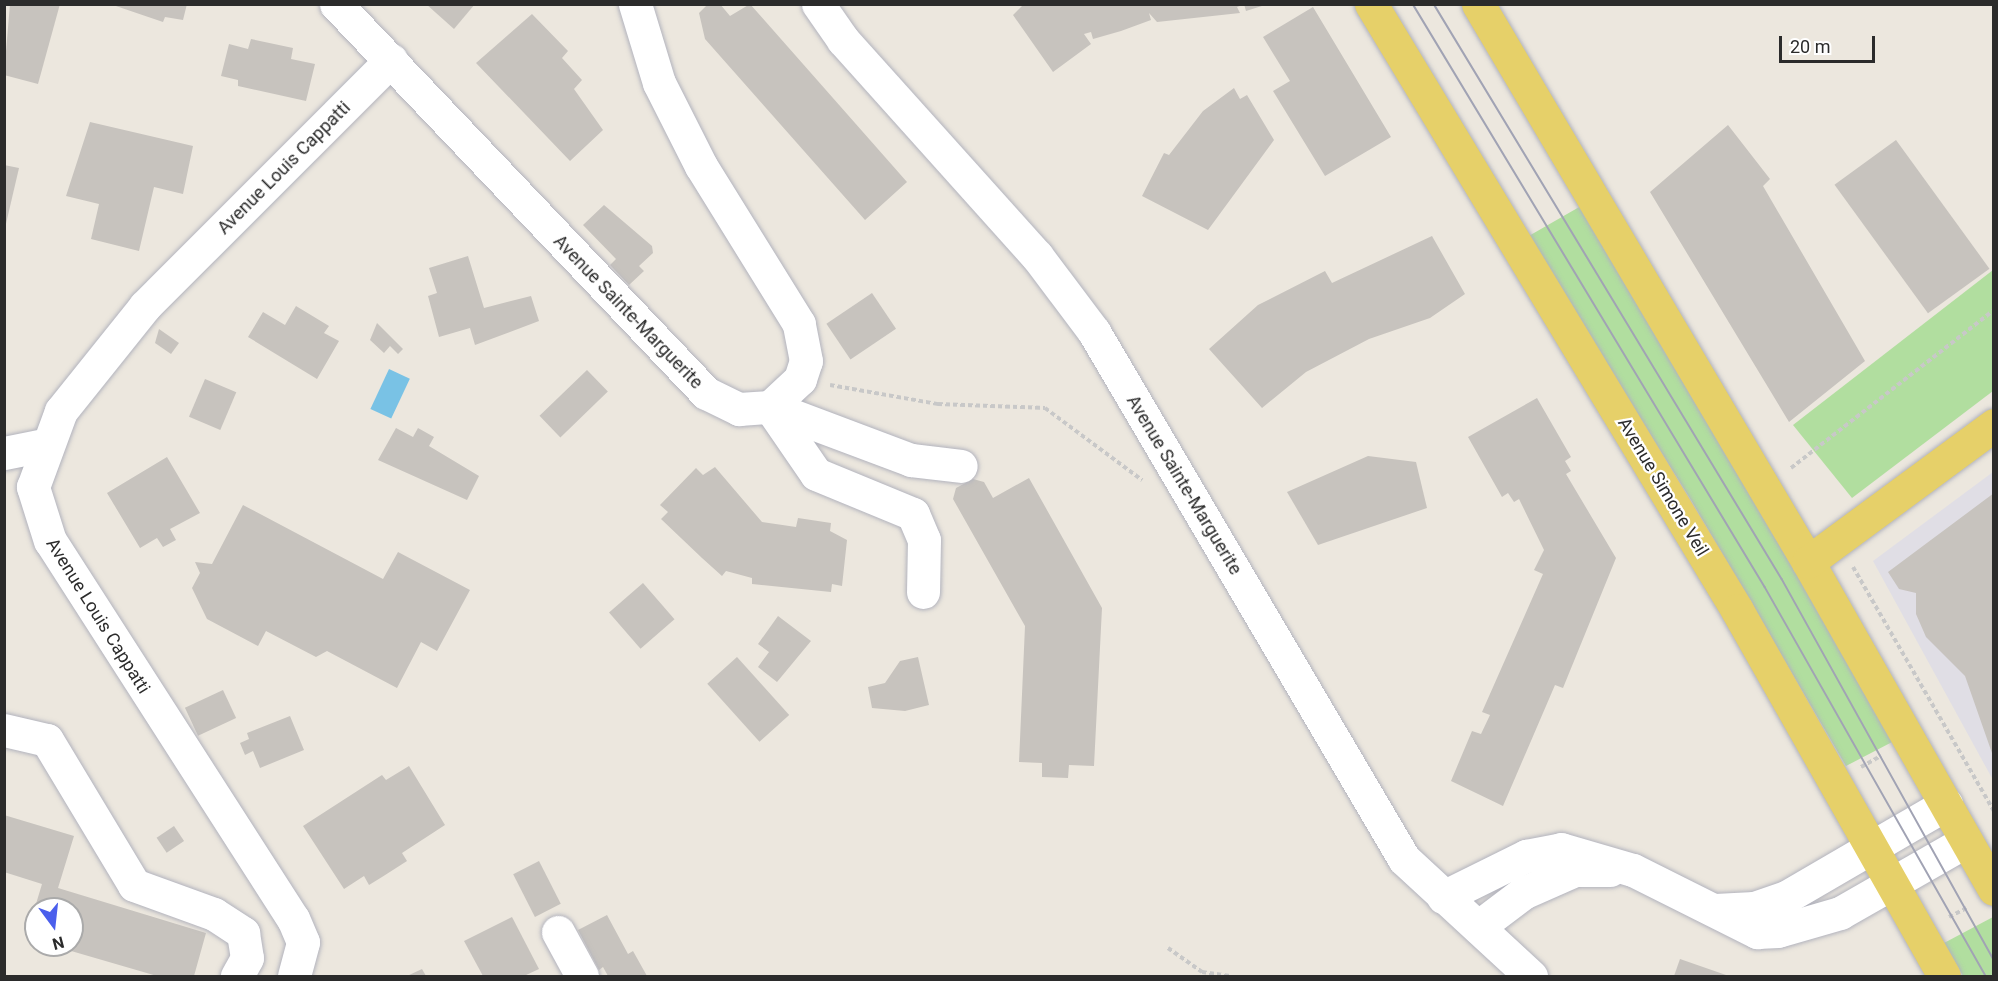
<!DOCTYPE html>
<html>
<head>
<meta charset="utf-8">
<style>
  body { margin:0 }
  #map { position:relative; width:1998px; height:981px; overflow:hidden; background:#ece7de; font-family:Roboto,sans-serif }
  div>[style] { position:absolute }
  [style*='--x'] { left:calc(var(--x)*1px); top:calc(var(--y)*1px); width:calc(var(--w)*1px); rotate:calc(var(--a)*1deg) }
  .industrial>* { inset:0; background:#e0dee5 }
  .green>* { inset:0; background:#b1de9f }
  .water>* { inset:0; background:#79c2e5; transform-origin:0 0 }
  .building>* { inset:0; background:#c7c3be; transform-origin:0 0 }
  .path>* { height:4px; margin-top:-2px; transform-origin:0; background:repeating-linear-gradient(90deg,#c8c8c8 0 4.5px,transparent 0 7.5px) }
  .roads { filter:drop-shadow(0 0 2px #b2b3bd) drop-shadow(0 0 2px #b2b3bd) }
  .minor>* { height:33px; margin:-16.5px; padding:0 16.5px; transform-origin:16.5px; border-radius:16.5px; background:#fff }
  .major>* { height:33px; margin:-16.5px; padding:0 16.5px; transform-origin:16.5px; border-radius:16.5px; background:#e6d069 }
  .tram>* { height:1.5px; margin:-0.75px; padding:0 0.75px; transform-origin:0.75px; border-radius:0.75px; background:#a1a3b4 }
  span { translate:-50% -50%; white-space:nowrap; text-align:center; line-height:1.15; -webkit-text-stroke:4.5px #fff; paint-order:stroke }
  .street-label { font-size:18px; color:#2b2b2b }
  .frame { position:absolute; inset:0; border:6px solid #2b2b2b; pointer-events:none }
  .north { position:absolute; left:24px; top:897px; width:60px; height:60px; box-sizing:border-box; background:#fff; border:2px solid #aaa; border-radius:50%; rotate:165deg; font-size:16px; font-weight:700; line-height:24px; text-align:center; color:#2b2b2b }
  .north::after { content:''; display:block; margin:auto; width:21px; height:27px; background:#4b5fec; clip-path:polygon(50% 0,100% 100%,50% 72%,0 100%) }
  .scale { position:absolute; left:1779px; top:36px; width:96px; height:27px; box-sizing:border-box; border:3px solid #2b2b2b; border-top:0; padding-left:8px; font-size:18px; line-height:21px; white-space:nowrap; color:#2b2b2b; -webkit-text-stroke:4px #fff; paint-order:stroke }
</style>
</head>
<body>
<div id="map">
  <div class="industrial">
    <i style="clip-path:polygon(1993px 472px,1993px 780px,1873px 561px)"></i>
  </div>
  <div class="green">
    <i style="clip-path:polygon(1581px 206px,1896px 740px,1846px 766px,1691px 500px,1527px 237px)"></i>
    <i style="clip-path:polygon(1993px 270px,1993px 391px,1852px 498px,1793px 425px)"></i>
    <i style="clip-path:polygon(1993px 917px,1993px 976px,1963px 976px,1944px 943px)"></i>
  </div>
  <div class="water">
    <i style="left:389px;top:369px;width:23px;height:44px;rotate:25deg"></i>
  </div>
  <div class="building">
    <i style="clip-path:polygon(10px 4px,60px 4px,38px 84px,4px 75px)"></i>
    <i style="clip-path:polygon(110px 4px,187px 4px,183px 20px,165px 17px,163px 22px)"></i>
    <i style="clip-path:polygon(426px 4px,475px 4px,454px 29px)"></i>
    <i style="clip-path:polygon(708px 4px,720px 4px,730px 16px,750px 4px,907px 182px,865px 220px,705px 39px,699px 13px)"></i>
    <i style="clip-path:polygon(1024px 4px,1242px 4px,1243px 5px,1237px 7px,1240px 13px,1157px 22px,1149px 13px,1151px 20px,1121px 31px,1093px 39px,1091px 32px,1084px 34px,1091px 44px,1053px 72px,1013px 15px)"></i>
    <i style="clip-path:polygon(1244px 4px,1265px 4px,1265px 5px,1246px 11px)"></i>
    <i style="clip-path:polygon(1313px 7px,1391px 137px,1325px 176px,1273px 91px,1290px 81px,1263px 37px)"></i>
    <i style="clip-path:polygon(532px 14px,568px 51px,562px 58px,582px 80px,574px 89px,603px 130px,570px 161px,476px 63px)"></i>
    <i style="clip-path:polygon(251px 39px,293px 48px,291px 59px,315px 64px,306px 101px,238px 86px,238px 80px,221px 76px,229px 44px,248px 49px)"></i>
    <i style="clip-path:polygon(1234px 88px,1240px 99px,1247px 95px,1274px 140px,1208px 230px,1142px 196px,1164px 153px,1169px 155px,1203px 111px)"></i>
    <i style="clip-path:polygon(90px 122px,193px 146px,183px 194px,154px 187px,139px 251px,91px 239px,99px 204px,66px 196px)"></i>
    <i style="clip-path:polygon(1728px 125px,1770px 179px,1763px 186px,1865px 361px,1789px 422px,1650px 192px)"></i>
    <i style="left:1896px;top:140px;width:159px;height:76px;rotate:54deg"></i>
    <i style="clip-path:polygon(4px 165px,19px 168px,5px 228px,4px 228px)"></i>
    <i style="clip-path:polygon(604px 205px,652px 246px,653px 253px,639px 266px,644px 271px,629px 285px,610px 265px,616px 259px,583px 225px)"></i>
    <i style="clip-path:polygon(1432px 236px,1465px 294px,1430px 318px,1369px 339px,1306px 372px,1262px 408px,1209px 349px,1258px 305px,1325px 271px,1332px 283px)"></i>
    <i style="clip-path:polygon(468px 256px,484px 308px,531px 296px,539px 321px,475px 345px,470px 328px,439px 337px,428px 296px,437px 293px,429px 268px)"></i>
    <i style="left:872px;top:293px;width:43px;height:55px;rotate:56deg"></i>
    <i style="clip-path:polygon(296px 306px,329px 326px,324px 333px,339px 341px,317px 379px,248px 337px,263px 312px,285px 325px)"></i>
    <i style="clip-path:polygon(377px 323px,403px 349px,398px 354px,390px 346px,384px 353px,370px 340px)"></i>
    <i style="clip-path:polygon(159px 329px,179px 343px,171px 354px,155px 343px)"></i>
    <i style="left:587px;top:370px;width:30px;height:66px;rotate:46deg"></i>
    <i style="left:205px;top:379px;width:34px;height:41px;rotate:23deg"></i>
    <i style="clip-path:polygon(1537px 398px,1571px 457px,1565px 461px,1571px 471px,1566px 474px,1616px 558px,1563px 688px,1555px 685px,1503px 806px,1451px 781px,1472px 731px,1481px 734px,1490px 715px,1482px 712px,1543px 574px,1534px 570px,1544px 550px,1519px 499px,1514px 502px,1508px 493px,1502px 497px,1468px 437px)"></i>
    <i style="clip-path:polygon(396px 428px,413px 437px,418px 428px,434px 437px,429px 446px,479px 476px,467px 500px,378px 460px)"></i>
    <i style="clip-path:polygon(1368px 456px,1416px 462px,1427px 508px,1318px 545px,1287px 492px)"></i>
    <i style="clip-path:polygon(167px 457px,200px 513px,170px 529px,176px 540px,163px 547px,157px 538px,140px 548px,107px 493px)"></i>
    <i style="clip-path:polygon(715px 467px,762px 522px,796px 527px,798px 518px,831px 523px,830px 531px,847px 540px,842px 586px,832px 584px,831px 592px,752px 584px,752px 578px,726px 571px,722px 576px,702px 558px,661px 519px,668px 512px,660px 505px,696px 468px,703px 475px)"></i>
    <i style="clip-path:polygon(1029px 478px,1102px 608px,1094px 766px,1069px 765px,1068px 778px,1042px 777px,1042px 763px,1019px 762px,1025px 626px,953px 499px,956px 488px,973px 479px,984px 482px,993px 498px)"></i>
    <i style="clip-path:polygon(1994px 493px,1994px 756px,1993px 756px,1965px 676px,1926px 637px,1916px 614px,1916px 593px,1899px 589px,1888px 572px)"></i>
    <i style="clip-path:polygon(243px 505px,383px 579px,398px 552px,470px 590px,437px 651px,421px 642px,397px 688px,327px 651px,316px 657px,266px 631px,258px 646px,207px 619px,192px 588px,200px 573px,195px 562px,212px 564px)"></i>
    <i style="left:643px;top:583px;width:48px;height:45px;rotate:49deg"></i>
    <i style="clip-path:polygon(778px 616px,811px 641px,777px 682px,758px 667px,769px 652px,758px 644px)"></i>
    <i style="left:737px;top:657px;width:78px;height:40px;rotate:48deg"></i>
    <i style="clip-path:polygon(918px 657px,929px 705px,905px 711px,872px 708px,868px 687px,885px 683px,900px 661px)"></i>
    <i style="left:223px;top:690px;width:31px;height:42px;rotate:65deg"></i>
    <i style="clip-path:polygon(290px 716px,304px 750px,260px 768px,253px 751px,245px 755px,240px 743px,249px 739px,247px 733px)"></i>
    <i style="clip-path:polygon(409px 766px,445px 825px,402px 853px,407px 861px,382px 877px,369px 885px,364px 876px,344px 889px,303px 826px,382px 775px,386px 780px)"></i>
    <i style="clip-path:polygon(4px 815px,74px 836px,58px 888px,206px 933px,194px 976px,157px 976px,54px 946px,72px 945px,72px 909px,36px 909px,36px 940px,26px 937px,42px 884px,4px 872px)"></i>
    <i style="left:174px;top:826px;width:18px;height:21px;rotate:56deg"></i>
    <i style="left:539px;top:861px;width:48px;height:29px;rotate:63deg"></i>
    <i style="clip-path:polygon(607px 915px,628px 954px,633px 951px,647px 976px,608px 976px,603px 967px,599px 970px,578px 930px)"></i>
    <i style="clip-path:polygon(512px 917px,539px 969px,524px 976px,483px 976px,464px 941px)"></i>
    <i style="clip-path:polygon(1680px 959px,1726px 975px,1725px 976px,1674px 976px)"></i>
    <i style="clip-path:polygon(422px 969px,426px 976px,407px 976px)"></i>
  </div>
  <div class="path">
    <i style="--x:830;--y:385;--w:110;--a:10"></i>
    <i style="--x:938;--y:404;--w:107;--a:2.1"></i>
    <i style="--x:1045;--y:408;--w:121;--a:36.6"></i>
    <i style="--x:1791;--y:468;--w:257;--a:-37.9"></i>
    <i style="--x:1853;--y:567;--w:282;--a:60"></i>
    <i style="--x:1861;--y:767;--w:23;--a:-29"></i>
    <i style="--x:1949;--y:917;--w:22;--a:-27"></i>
    <i style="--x:1168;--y:948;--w:42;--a:35.2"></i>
    <i style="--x:1202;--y:972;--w:30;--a:8"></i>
  </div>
  <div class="roads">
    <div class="minor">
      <i style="--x:336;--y:4;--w:537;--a:46.43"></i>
      <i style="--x:706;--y:393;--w:37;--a:26"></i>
      <i style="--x:739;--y:409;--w:31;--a:-4"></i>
      <i style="--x:770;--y:407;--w:41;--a:-43"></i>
      <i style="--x:800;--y:379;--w:19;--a:-72"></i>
      <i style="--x:806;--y:361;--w:38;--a:-101"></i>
      <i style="--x:799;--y:324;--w:186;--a:-121.8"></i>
      <i style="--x:701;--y:166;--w:93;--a:-116.8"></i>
      <i style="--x:659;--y:83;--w:83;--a:-106.9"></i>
      <i style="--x:818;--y:4;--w:44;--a:55.2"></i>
      <i style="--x:843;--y:40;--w:290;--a:48.1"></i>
      <i style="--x:1037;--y:256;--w:95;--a:53.1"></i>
      <i style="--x:1094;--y:332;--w:611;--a:59.53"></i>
      <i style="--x:1404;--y:859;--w:173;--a:42.7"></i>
      <i style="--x:770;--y:407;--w:81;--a:55.5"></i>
      <i style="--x:816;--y:474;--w:105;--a:22.4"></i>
      <i style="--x:913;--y:514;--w:28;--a:67"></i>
      <i style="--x:924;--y:540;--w:52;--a:91.1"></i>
      <i style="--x:770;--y:407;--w:151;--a:20.6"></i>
      <i style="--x:911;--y:460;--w:50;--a:6.8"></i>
      <i style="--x:4;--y:453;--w:41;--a:-11.3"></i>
      <i style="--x:4;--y:730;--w:44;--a:13.1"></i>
      <i style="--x:47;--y:740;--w:169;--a:59"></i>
      <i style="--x:134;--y:885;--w:85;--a:19.9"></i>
      <i style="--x:214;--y:914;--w:35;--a:33"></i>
      <i style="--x:243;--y:933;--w:25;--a:81"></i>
      <i style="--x:247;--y:958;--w:21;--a:119"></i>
      <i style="--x:1443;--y:897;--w:93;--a:-26.3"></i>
      <i style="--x:1526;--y:856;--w:36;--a:-11"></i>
      <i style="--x:1561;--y:849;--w:75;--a:16.3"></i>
      <i style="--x:1633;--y:870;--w:139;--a:26.6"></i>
      <i style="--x:1757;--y:932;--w:21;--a:-3"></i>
      <i style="--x:1778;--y:931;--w:65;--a:-16.2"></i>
      <i style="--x:1840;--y:913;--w:145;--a:-29.7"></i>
      <i style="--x:1715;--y:910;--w:39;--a:-3"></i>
      <i style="--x:1754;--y:908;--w:36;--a:-19"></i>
      <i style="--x:1788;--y:896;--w:183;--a:-30.2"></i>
      <i style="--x:1478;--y:927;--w:56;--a:-37.1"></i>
      <i style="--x:1523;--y:893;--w:57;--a:-23.9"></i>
      <i style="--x:1575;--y:870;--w:35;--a:0"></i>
      <i style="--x:558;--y:932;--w:50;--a:61.4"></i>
      <i style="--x:294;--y:976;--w:35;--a:-75"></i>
      <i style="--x:303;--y:942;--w:25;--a:-113"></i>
      <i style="--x:293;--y:919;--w:449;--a:-122.7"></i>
      <i style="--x:50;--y:541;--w:57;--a:-107.5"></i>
      <i style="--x:33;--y:487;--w:81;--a:-69.8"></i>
      <i style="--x:61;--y:411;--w:134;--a:-51.3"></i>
      <i style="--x:145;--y:306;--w:348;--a:-45"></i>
    </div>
    <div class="major">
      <i style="--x:1371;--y:4;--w:708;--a:58.87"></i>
      <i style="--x:1737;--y:610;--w:420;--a:60.5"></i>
      <i style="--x:1478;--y:4;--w:648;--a:59.4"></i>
      <i style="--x:1808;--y:562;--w:376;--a:60.4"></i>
      <i style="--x:1808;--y:562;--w:231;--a:-36.4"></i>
    </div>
  </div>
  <div class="tram">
    <i style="--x:1413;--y:4;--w:681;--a:58.88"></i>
    <i style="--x:1765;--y:587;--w:447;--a:60.4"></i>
    <i style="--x:1434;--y:4;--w:672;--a:58.82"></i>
    <i style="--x:1782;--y:579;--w:436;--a:60.9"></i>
  </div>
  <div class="street-label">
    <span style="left:284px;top:168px;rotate:-45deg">Avenue Louis Cappatti</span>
    <span style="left:628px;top:312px;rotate:46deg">Avenue Sainte-Marguerite</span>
    <span style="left:1184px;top:485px;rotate:59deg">Avenue Sainte-Marguerite</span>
    <span style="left:1663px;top:487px;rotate:59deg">Avenue Simone Veil</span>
    <span style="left:98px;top:616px;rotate:58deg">Avenue Louis Cappatti</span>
  </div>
  <div class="frame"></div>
  <div class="north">N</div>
  <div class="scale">20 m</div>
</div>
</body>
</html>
